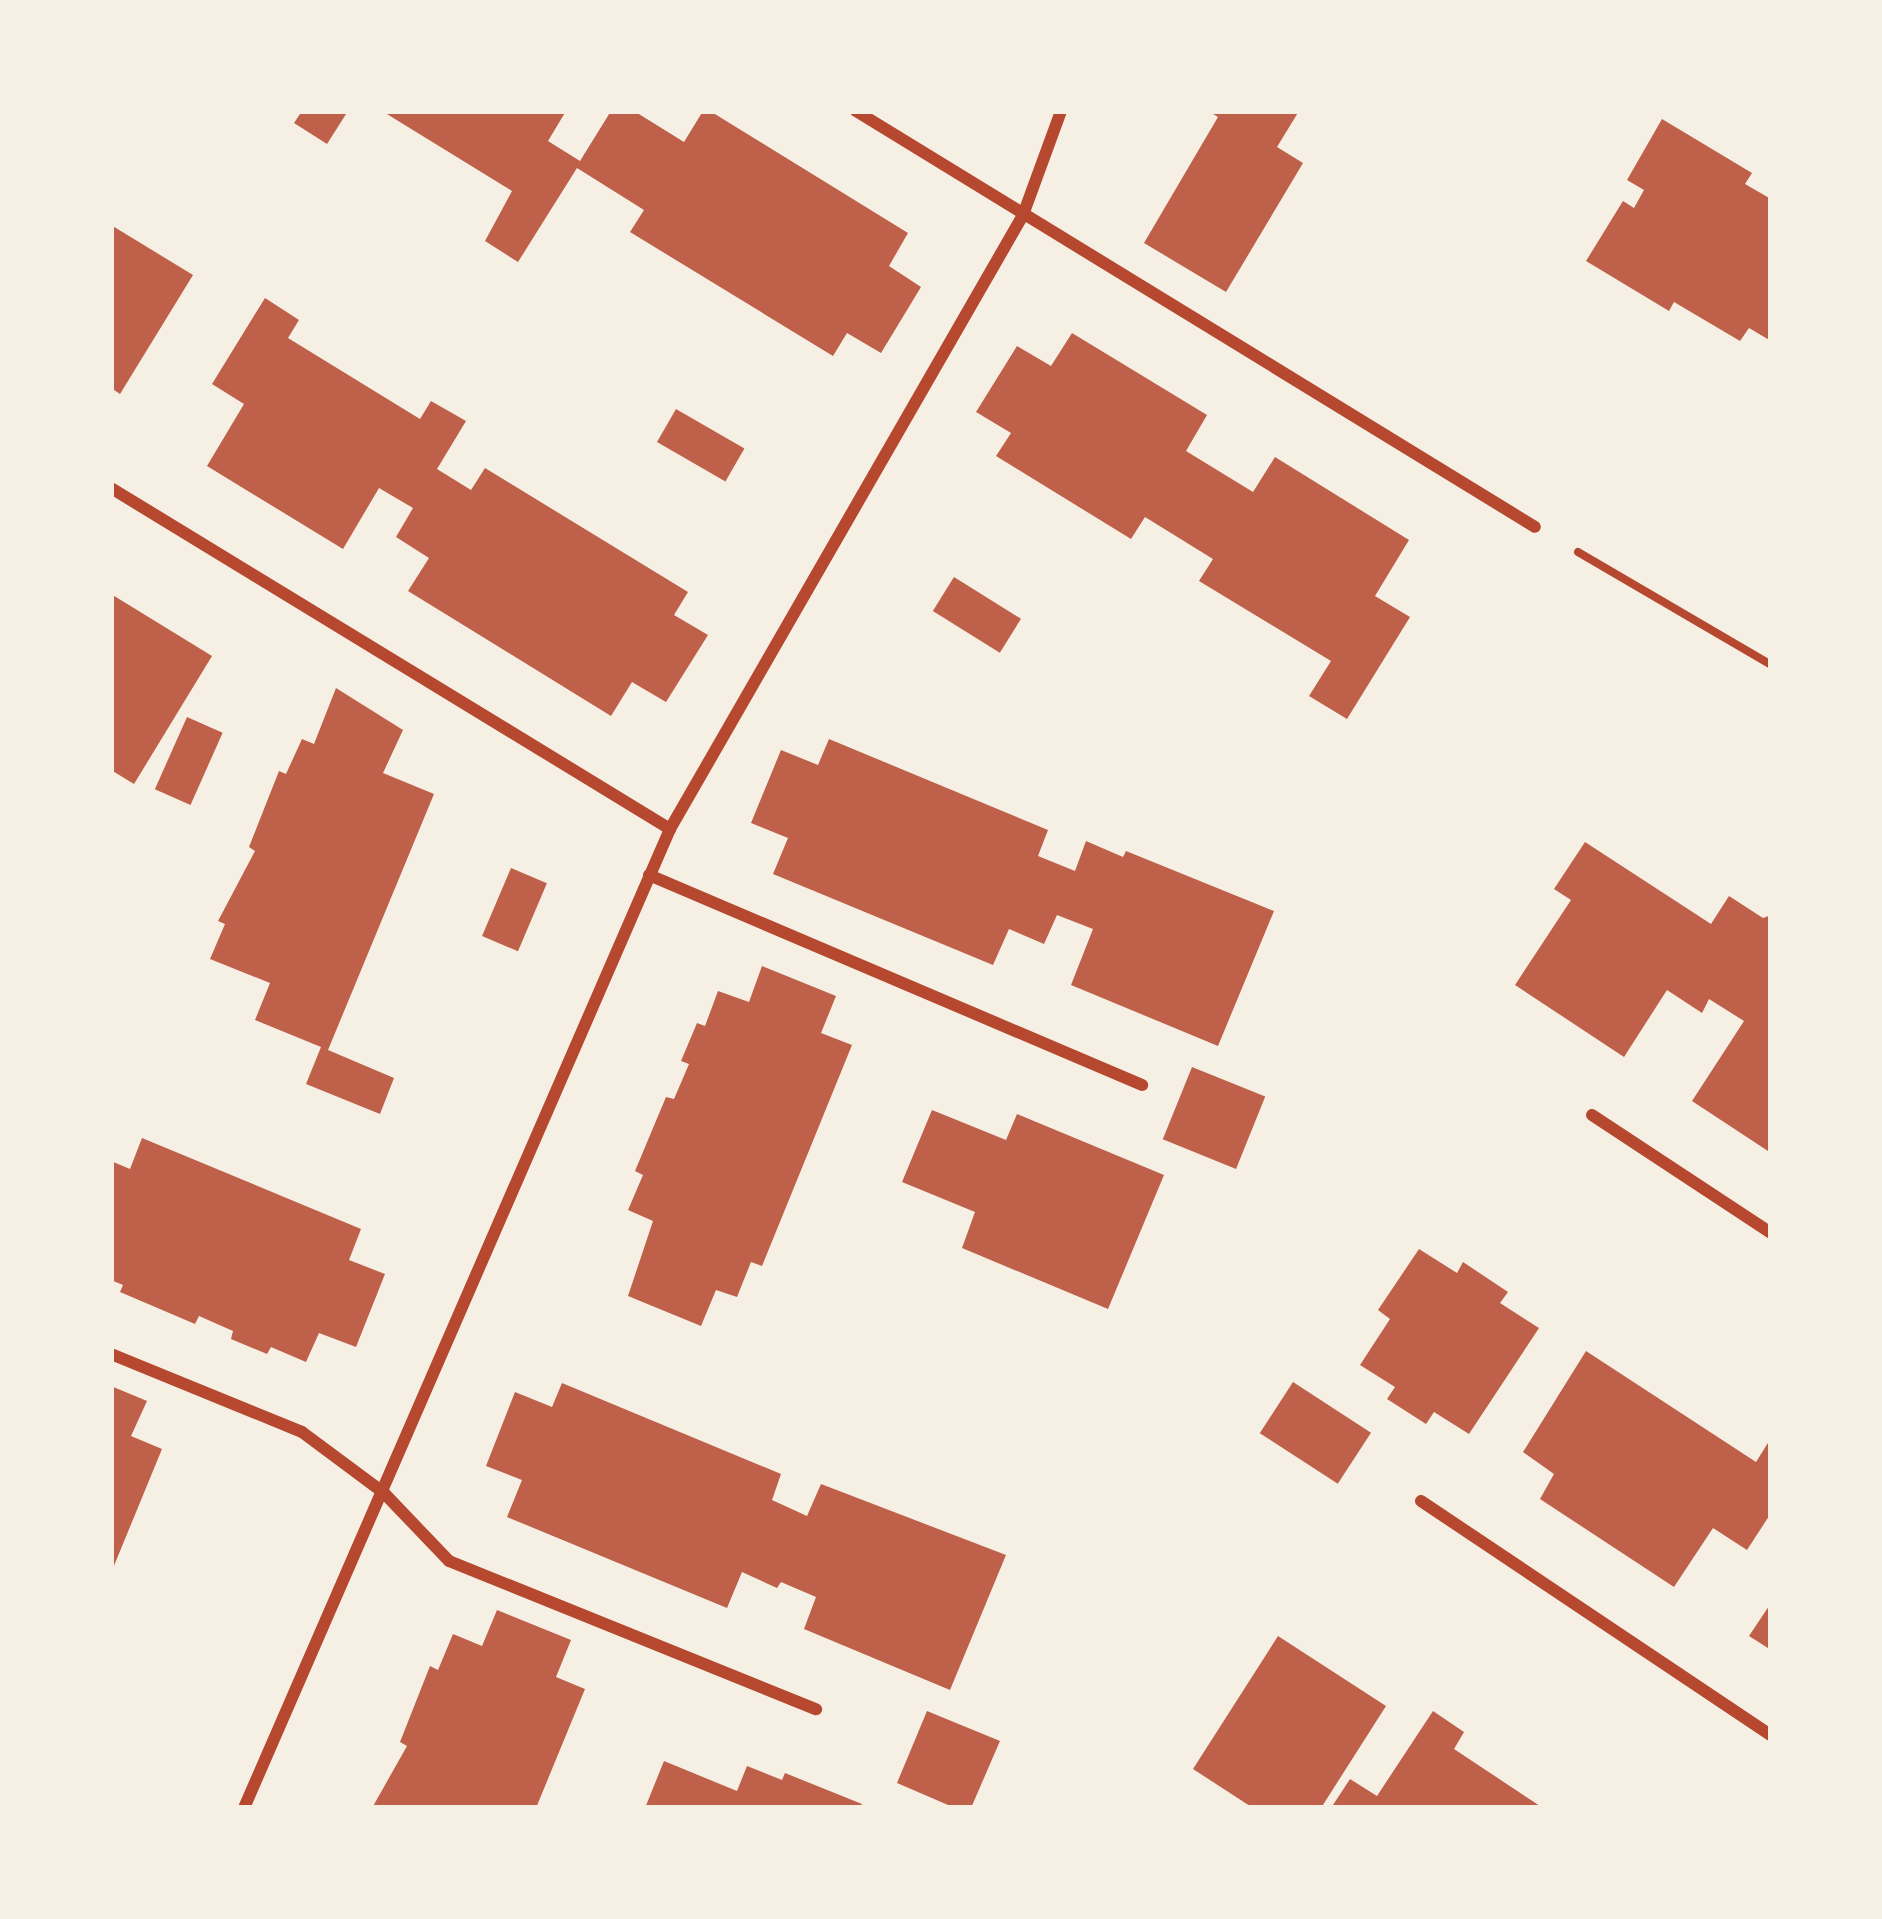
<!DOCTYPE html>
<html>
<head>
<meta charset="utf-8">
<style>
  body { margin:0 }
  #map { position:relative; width:1882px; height:1919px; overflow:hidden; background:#f6efe4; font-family:"Fira Sans Condensed",sans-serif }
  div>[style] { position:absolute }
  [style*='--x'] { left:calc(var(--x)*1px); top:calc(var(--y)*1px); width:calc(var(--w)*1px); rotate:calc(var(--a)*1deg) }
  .building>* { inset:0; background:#bf614a; transform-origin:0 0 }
  .path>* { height:8px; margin:-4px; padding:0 4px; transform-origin:4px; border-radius:4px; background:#b5482f }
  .minor>* { height:12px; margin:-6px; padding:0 6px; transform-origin:6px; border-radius:6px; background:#b5482f }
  span { translate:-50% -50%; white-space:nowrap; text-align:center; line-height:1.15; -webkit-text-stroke:10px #f6efe4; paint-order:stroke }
  .frame { position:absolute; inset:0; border:114px solid #f6efe4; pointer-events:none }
</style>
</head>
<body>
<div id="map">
  <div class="building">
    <i style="clip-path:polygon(302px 111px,348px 111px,327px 144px,294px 123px)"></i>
    <i style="clip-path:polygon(382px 111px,566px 111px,548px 141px,580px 161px,611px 111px,634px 111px,684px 142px,703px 111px,710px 111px,908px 233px,889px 266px,921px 287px,881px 353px,847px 333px,833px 356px,630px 232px,644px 210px,577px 168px,518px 262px,485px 241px,512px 191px)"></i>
    <i style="clip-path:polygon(1208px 111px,1299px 111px,1277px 147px,1303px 163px,1226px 292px,1144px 243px,1218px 117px)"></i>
    <i style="clip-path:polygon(1662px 119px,1752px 173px,1745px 184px,1771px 199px,1771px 341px,1749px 328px,1740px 341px,1674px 302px,1669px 311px,1586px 261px,1623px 201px,1634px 208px,1644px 190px,1627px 180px)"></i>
    <i style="clip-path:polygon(111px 225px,193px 275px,120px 394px,111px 388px)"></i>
    <i style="clip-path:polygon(265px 298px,299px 320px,288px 338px,420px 419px,431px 401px,466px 421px,437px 469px,471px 490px,485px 468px,688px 592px,674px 615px,708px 635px,666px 702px,632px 682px,611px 716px,408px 591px,429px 558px,396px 537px,413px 508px,379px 488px,343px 549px,207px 466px,244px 404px,212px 384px)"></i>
    <i style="clip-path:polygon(1072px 333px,1207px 415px,1186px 451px,1253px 492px,1275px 457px,1409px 540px,1375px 596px,1410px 617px,1347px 719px,1309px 696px,1331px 661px,1199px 581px,1213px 559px,1145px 517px,1131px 539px,996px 456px,1011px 433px,976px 412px,1017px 346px,1051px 366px)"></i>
    <i style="left:676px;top:409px;width:79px;height:38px;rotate:30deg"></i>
    <i style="left:954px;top:577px;width:79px;height:40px;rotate:32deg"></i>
    <i style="clip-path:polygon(111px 594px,212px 656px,134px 784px,111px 770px)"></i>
    <i style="clip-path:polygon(336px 688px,403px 730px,383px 773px,434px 794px,328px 1050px,394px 1078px,380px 1114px,306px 1084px,321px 1047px,255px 1020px,270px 983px,210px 959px,225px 924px,218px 921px,255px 851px,249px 847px,279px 771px,286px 774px,302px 739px,314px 744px)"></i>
    <i style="left:187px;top:717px;width:39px;height:79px;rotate:24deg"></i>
    <i style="clip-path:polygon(829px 739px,1048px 830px,1038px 856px,1075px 871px,1086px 841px,1123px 857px,1126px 851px,1274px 911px,1218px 1046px,1071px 985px,1093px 929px,1057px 915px,1044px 944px,1009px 929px,993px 965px,773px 874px,788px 838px,751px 823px,781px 750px,818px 765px)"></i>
    <i style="clip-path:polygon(1585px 842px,1711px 924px,1729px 896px,1763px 918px,1771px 915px,1771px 1153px,1692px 1101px,1744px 1021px,1709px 999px,1702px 1013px,1667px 990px,1624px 1057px,1515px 985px,1571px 900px,1554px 889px)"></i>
    <i style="left:511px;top:868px;width:39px;height:74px;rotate:23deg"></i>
    <i style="clip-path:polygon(762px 966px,836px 996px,821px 1033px,852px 1045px,762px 1266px,751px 1262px,737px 1297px,716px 1290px,701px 1326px,628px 1296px,653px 1221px,628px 1210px,643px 1175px,635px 1171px,666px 1097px,674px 1099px,689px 1064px,681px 1061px,697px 1023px,705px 1026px,718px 991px,749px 1002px)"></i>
    <i style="left:1192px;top:1067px;width:79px;height:78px;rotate:22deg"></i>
    <i style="clip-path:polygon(932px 1110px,1006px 1140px,1017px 1114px,1164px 1175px,1108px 1309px,962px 1248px,975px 1212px,902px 1182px)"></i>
    <i style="clip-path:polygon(142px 1138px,361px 1229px,349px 1260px,385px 1274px,356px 1347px,319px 1333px,306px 1362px,271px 1347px,267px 1354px,231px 1339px,233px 1331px,199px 1316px,195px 1324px,120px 1292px,123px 1285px,111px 1280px,111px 1161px,130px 1169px)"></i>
    <i style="clip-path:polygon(1419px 1249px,1457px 1273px,1463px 1262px,1508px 1292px,1500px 1303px,1539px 1328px,1469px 1434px,1434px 1412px,1426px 1424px,1387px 1399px,1395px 1387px,1360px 1365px,1390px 1319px,1378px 1310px)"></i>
    <i style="clip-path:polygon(1586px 1351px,1756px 1462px,1771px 1438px,1771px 1513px,1747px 1550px,1713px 1528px,1674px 1587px,1540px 1499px,1554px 1474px,1523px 1452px)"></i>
    <i style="left:1293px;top:1382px;width:93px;height:61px;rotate:33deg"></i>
    <i style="clip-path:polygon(562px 1383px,781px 1474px,772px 1500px,807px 1516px,821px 1484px,1006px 1555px,950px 1690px,804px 1629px,816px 1597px,781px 1582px,777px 1588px,742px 1572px,727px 1608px,507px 1517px,522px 1480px,486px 1466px,515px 1392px,552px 1407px)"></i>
    <i style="clip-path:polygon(111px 1386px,147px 1401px,131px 1436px,162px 1449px,111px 1573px)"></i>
    <i style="clip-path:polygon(1771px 1603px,1771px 1650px,1749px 1636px)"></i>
    <i style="clip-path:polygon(497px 1610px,571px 1640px,556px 1677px,585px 1689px,536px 1808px,372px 1808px,407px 1746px,400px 1742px,430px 1666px,438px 1670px,453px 1634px,482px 1646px)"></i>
    <i style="clip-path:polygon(1278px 1636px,1386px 1706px,1321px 1808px,1253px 1808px,1193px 1769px)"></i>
    <i style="clip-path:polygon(927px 1711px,1000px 1741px,971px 1808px,955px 1808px,897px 1783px)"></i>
    <i style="clip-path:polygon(1433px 1711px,1464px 1732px,1454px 1749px,1543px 1808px,1331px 1808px,1350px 1779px,1377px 1796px)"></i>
    <i style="clip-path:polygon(664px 1761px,737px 1791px,747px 1766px,782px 1780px,785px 1773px,862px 1804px,860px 1808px,645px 1808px)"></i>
  </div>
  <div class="path">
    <i style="--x:1578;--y:552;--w:224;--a:30.3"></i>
  </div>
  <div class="minor">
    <i style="--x:856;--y:111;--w:796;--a:31.49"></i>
    <i style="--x:111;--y:488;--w:655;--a:31.38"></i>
    <i style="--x:649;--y:875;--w:536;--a:23.07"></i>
    <i style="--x:1592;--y:1115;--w:214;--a:33.4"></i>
    <i style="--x:111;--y:1354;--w:206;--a:22.2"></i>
    <i style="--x:302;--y:1432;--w:102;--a:36.6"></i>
    <i style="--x:384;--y:1493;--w:94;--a:46.3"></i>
    <i style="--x:449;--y:1561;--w:396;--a:22"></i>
    <i style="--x:1421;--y:1501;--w:421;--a:33.8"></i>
    <i style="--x:244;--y:1808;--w:1068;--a:-66.48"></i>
    <i style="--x:670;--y:829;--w:708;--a:-60.1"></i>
    <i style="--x:1023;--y:215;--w:111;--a:-69.9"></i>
  </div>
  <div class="frame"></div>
</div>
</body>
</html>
